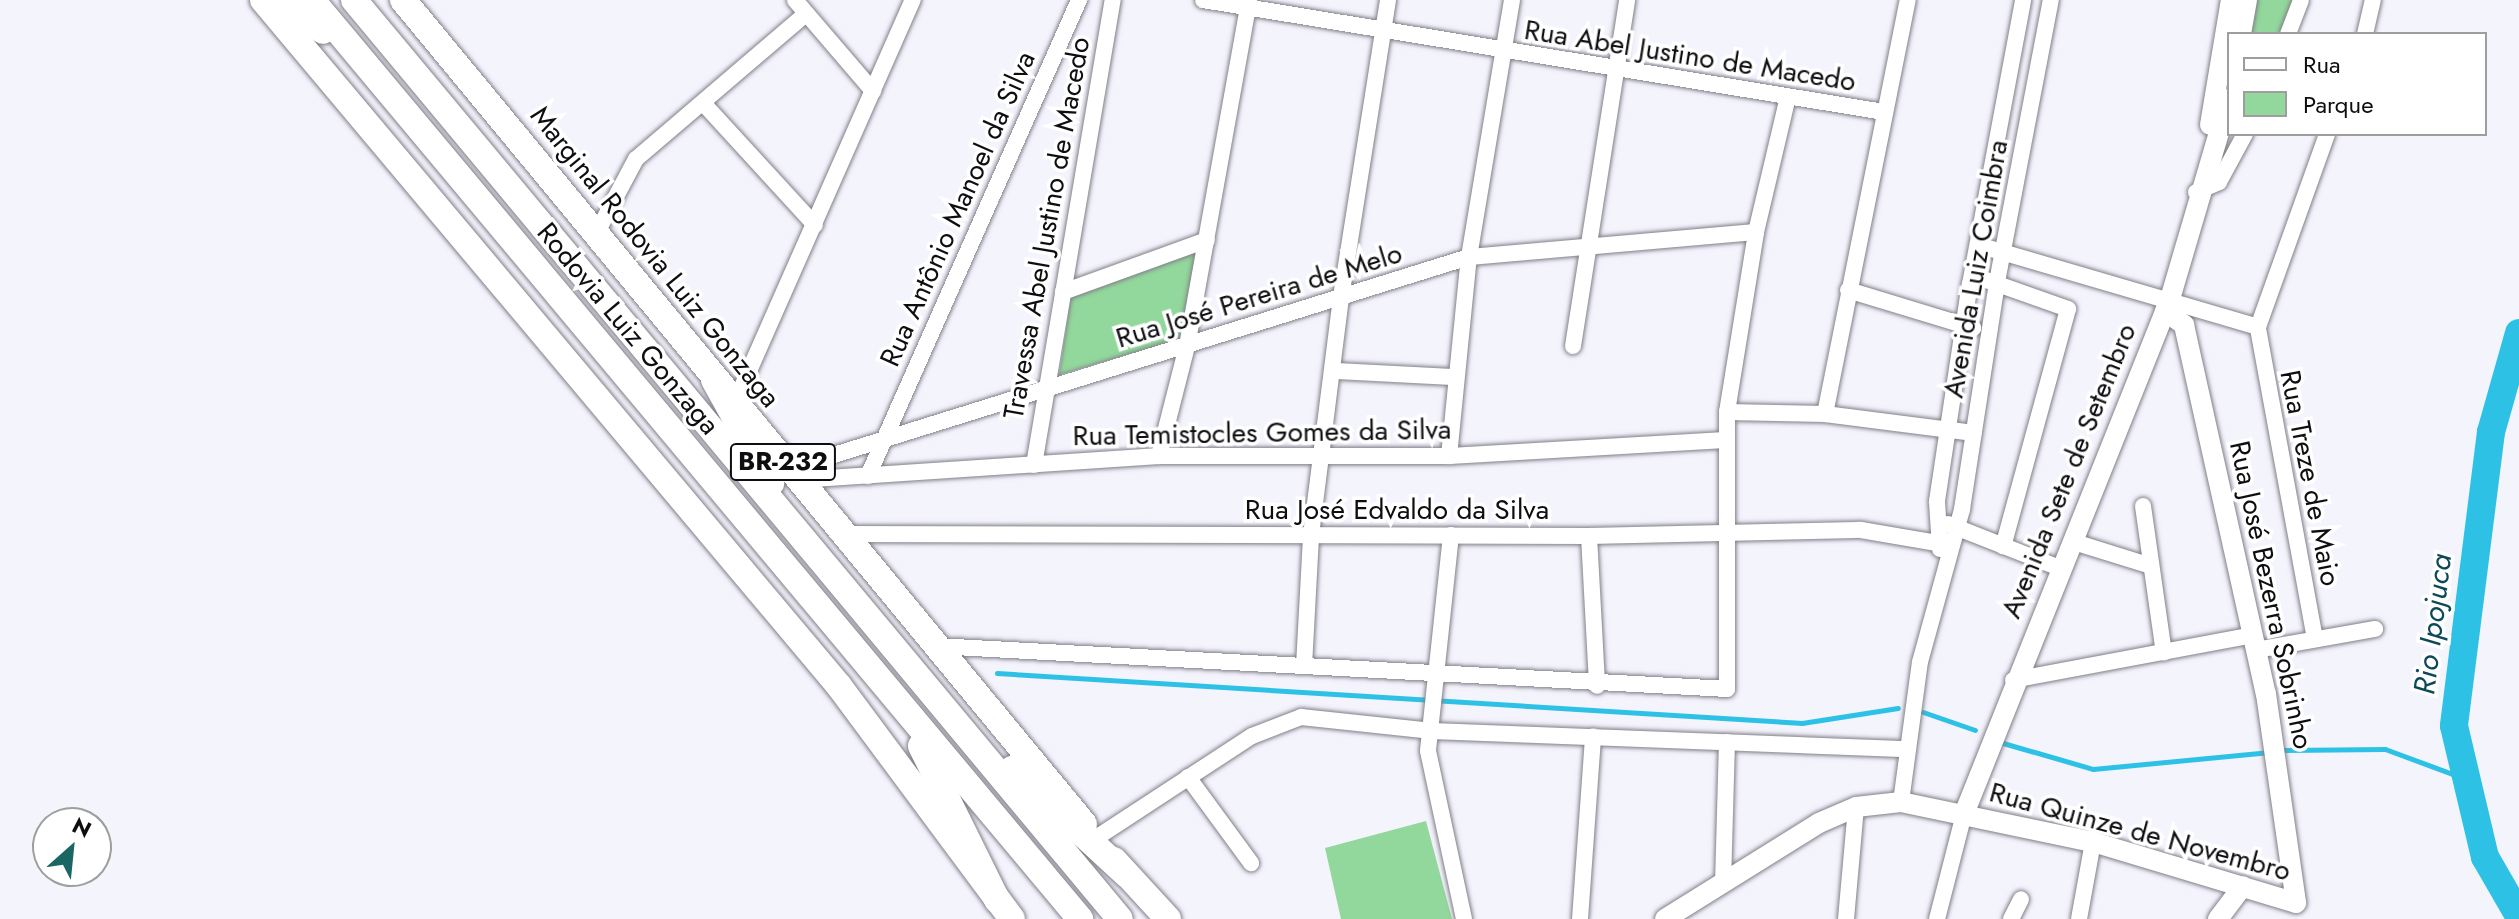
<!DOCTYPE html>
<html>
<head>
<meta charset="utf-8">
<style>
  body { margin:0 }
  #map { position:relative; width:2519px; height:919px; overflow:hidden; background:#f4f4fd; font-family:Jost,sans-serif }
  div>[style] { position:absolute }
  [style*='--x'] { left:calc(var(--x)*1px); top:calc(var(--y)*1px); width:calc(var(--w)*1px); rotate:calc(var(--a)*1deg) }
  .green>* { inset:0; background:#92d89c }
  .stream>* { height:5px; margin:-2.5px; padding:0 2.5px; transform-origin:2.5px; border-radius:2.5px; background:#2dc2e5 }
  .river>* { height:28px; margin:-14px; padding:0 14px; transform-origin:14px; border-radius:14px; background:#2dc2e5 }
  .roads { filter:drop-shadow(0 0 2px #807f87) drop-shadow(0 0 2px #807f87) }
  .minor>* { height:16px; margin:-8px; padding:0 8px; transform-origin:8px; border-radius:8px; background:#fff }
  .tertiary>* { height:20px; margin:-10px; padding:0 10px; transform-origin:10px; border-radius:10px; background:#fff }
  .primary>* { height:26px; margin:-13px; padding:0 13px; transform-origin:13px; border-radius:13px; background:#fff }
  .trunk>* { height:26px; margin:-13px; padding:0 13px; transform-origin:13px; border-radius:13px; background:#fff }
  span { translate:-50% -50%; white-space:nowrap; text-align:center; line-height:1.15; -webkit-text-stroke:7px #fff; paint-order:stroke }
  .shield-label span { padding:2px 6px; background:#fff; border:2px solid; border-radius:6px; -webkit-text-stroke-width:0 }
  .shield-label { font-size:26px; color:#0e0d10; font-weight:700 }
  .street-label { font-size:28px; color:#0e0d10 }
  .water-label { font-size:30px; color:#0b4957; font-style:italic }
  .legend { position:absolute; left:2227px; top:32px; width:260px; height:104px; box-sizing:border-box; background:#fff; border:2px solid #9f9e9f; margin:0; padding:10px 14px; list-style:none; font-size:24px; color:#0e0d10 }
  .legend li { display:flex; align-items:center; gap:16px; height:40px }
  .legend b { width:40px; border:2px solid #9f9e9f }
  .north { position:absolute; left:32px; top:807px; width:80px; height:80px; box-sizing:border-box; background:#fff; border:2px solid #9f9e9f; border-radius:50%; rotate:27deg; font-size:22px; font-weight:700; line-height:32px; text-align:center; color:#0e0d10 }
  .north::after { content:''; display:block; margin:auto; width:28px; height:36px; background:#196662; clip-path:polygon(50% 0,100% 100%,50% 72%,0 100%) }
</style>
</head>
<body>
<div id="map">
  <div class="green">
    <i style="clip-path:polygon(2252px 0,2305px 0,2291px 34px,2247px 34px)"></i>
    <i style="clip-path:polygon(1196px 252px,1183px 338px,1059px 375px,1071px 296px)"></i>
    <i style="clip-path:polygon(1426px 821px,1452px 919px,1341px 919px,1325px 848px)"></i>
  </div>
  <div class="stream">
    <i style="--x:997;--y:673;--w:807;--a:3.55"></i>
    <i style="--x:1802;--y:723;--w:97;--a:-8.9"></i>
    <i style="--x:1923;--y:712;--w:55;--a:19.1"></i>
    <i style="--x:2003;--y:743;--w:94;--a:16.1"></i>
    <i style="--x:2093;--y:769;--w:178;--a:-5.5"></i>
    <i style="--x:2280;--y:750;--w:105;--a:-0.5"></i>
    <i style="--x:2385;--y:749;--w:86;--a:20.3"></i>
  </div>
  <div class="river">
    <i style="--x:2519;--y:333;--w:103;--a:105.8"></i>
    <i style="--x:2491;--y:432;--w:296;--a:97.2"></i>
    <i style="--x:2454;--y:726;--w:135;--a:76.7"></i>
    <i style="--x:2485;--y:857;--w:68;--a:60"></i>
  </div>
  <div class="roads">
    <div class="minor">
      <i style="--x:795;--y:0;--w:120;--a:49.4"></i>
      <i style="--x:1203;--y:0;--w:690;--a:9.34"></i>
      <i style="--x:2288;--y:34;--w:36;--a:-69"></i>
      <i style="--x:2365;--y:34;--w:35;--a:-77"></i>
      <i style="--x:704;--y:104;--w:164;--a:47.5"></i>
      <i style="--x:2196;--y:192;--w:25;--a:-23"></i>
      <i style="--x:2219;--y:182;--w:55;--a:-61.6"></i>
      <i style="--x:595;--y:236;--w:87;--a:-62"></i>
      <i style="--x:636;--y:159;--w:223;--a:-40.5"></i>
      <i style="--x:1978;--y:245;--w:292;--a:16.3"></i>
      <i style="--x:1972;--y:275;--w:102;--a:19.5"></i>
      <i style="--x:2068;--y:309;--w:246;--a:105.3"></i>
      <i style="--x:1848;--y:290;--w:131;--a:16.9"></i>
      <i style="--x:1063;--y:292;--w:153;--a:-19.9"></i>
      <i style="--x:1573;--y:346;--w:350;--a:-81.1"></i>
      <i style="--x:1335;--y:371;--w:119;--a:2.9"></i>
      <i style="--x:734;--y:405;--w:443;--a:-66.2"></i>
      <i style="--x:1727;--y:412;--w:98;--a:1.2"></i>
      <i style="--x:1825;--y:414;--w:150;--a:7.3"></i>
      <i style="--x:1825;--y:414;--w:422;--a:-78.7"></i>
      <i style="--x:1159;--y:456;--w:114;--a:-75.7"></i>
      <i style="--x:1187;--y:346;--w:352;--a:-79.8"></i>
      <i style="--x:1449;--y:456;--w:200;--a:-84.3"></i>
      <i style="--x:1469;--y:257;--w:261;--a:-80.5"></i>
      <i style="--x:1034;--y:465;--w:472;--a:-80.4"></i>
      <i style="--x:789;--y:469;--w:712;--a:-17.32"></i>
      <i style="--x:1469;--y:257;--w:288;--a:-5"></i>
      <i style="--x:868;--y:476;--w:521;--a:-66.09"></i>
      <i style="--x:798;--y:480;--w:362;--a:-3.8"></i>
      <i style="--x:1159;--y:456;--w:290;--a:0"></i>
      <i style="--x:1449;--y:456;--w:277;--a:-3.3"></i>
      <i style="--x:2143;--y:506;--w:148;--a:81.9"></i>
      <i style="--x:1948;--y:524;--w:123;--a:21.5"></i>
      <i style="--x:843;--y:534;--w:746;--a:0.15"></i>
      <i style="--x:1589;--y:536;--w:272;--a:-1.3"></i>
      <i style="--x:1861;--y:530;--w:89;--a:9.7"></i>
      <i style="--x:1451;--y:535;--w:217;--a:96.1"></i>
      <i style="--x:1428;--y:751;--w:172;--a:77.9"></i>
      <i style="--x:1589;--y:536;--w:150;--a:86.9"></i>
      <i style="--x:2074;--y:542;--w:77;--a:17.3"></i>
      <i style="--x:1940;--y:549;--w:48;--a:-93.6"></i>
      <i style="--x:1937;--y:501;--w:219;--a:-81.4"></i>
      <i style="--x:1970;--y:284;--w:289;--a:-79.4"></i>
      <i style="--x:2315;--y:639;--w:317;--a:-100.4"></i>
      <i style="--x:2258;--y:327;--w:205;--a:-70.3"></i>
      <i style="--x:936;--y:646;--w:792;--a:3.11"></i>
      <i style="--x:1727;--y:689;--w:277;--a:-90"></i>
      <i style="--x:1727;--y:412;--w:182;--a:-80.8"></i>
      <i style="--x:1756;--y:232;--w:135;--a:-76.7"></i>
      <i style="--x:2256;--y:650;--w:121;--a:-10"></i>
      <i style="--x:1304;--y:666;--w:131;--a:-86.9"></i>
      <i style="--x:1311;--y:535;--w:240;--a:-82.8"></i>
      <i style="--x:1341;--y:297;--w:301;--a:-81"></i>
      <i style="--x:2013;--y:680;--w:244;--a:-10.6"></i>
      <i style="--x:1188;--y:777;--w:107;--a:53.8"></i>
      <i style="--x:1901;--y:802;--w:141;--a:-82.3"></i>
      <i style="--x:1920;--y:662;--w:159;--a:-74.6"></i>
      <i style="--x:1962;--y:509;--w:230;--a:-81.2"></i>
      <i style="--x:1997;--y:282;--w:287;--a:-79.2"></i>
      <i style="--x:1096;--y:838;--w:186;--a:-33.2"></i>
      <i style="--x:1252;--y:736;--w:53;--a:-21.2"></i>
      <i style="--x:1301;--y:717;--w:132;--a:6.1"></i>
      <i style="--x:1432;--y:731;--w:476;--a:2.2"></i>
      <i style="--x:1723;--y:884;--w:142;--a:-88.4"></i>
      <i style="--x:1580;--y:919;--w:183;--a:-85.9"></i>
      <i style="--x:1846;--y:919;--w:112;--a:-84.9"></i>
      <i style="--x:1937;--y:919;--w:108;--a:-75.6"></i>
      <i style="--x:2011;--y:919;--w:22;--a:-63"></i>
      <i style="--x:2079;--y:919;--w:78;--a:-79.7"></i>
    </div>
    <div class="tertiary">
      <i style="--x:2241;--y:34;--w:35;--a:-80"></i>
      <i style="--x:2210;--y:125;--w:127;--a:-80.5"></i>
      <i style="--x:2165;--y:311;--w:24;--a:36"></i>
      <i style="--x:2184;--y:325;--w:378;--a:77.5"></i>
      <i style="--x:2266;--y:694;--w:211;--a:81.8"></i>
      <i style="--x:1964;--y:814;--w:555;--a:-68.2"></i>
      <i style="--x:2170;--y:299;--w:209;--a:-73.6"></i>
      <i style="--x:1665;--y:919;--w:181;--a:-31.9"></i>
      <i style="--x:1819;--y:823;--w:40;--a:-23.4"></i>
      <i style="--x:1856;--y:807;--w:45;--a:-6.3"></i>
      <i style="--x:1901;--y:802;--w:196;--a:11.8"></i>
      <i style="--x:2093;--y:842;--w:212;--a:16.7"></i>
      <i style="--x:2218;--y:919;--w:41;--a:-52.9"></i>
    </div>
    <div class="primary">
      <i style="--x:263;--y:0;--w:896;--a:49.98"></i>
      <i style="--x:839;--y:686;--w:290;--a:53.4"></i>
      <i style="--x:403;--y:0;--w:1069;--a:50.43"></i>
      <i style="--x:1114;--y:860;--w:80;--a:47.5"></i>
    </div>
    <div class="trunk">
      <i style="--x:281;--y:0;--w:52;--a:36.4"></i>
      <i style="--x:312;--y:0;--w:1198;--a:50.11"></i>
      <i style="--x:354;--y:0;--w:1196;--a:50.19"></i>
      <i style="--x:714;--y:380;--w:118;--a:61"></i>
      <i style="--x:921;--y:746;--w:172;--a:63.7"></i>
      <i style="--x:1012;--y:769;--w:156;--a:42.7"></i>
    </div>
  </div>
  <div class="shield-label">
    <span style="left:783px;top:462px">BR-232</span>
  </div>
  <div class="street-label">
    <span style="left:1690px;top:56px;rotate:9deg">Rua Abel Justino de Macedo</span>
    <span style="left:958px;top:209px;rotate:-66deg">Rua Antônio Manoel da Silva</span>
    <span style="left:1047px;top:228px;rotate:-80deg">Travessa Abel Justino de Macedo</span>
    <span style="left:655px;top:257px;rotate:51deg">Marginal Rodovia Luiz Gonzaga</span>
    <span style="left:1976px;top:269px;rotate:-80deg">Avenida Luiz Coimbra</span>
    <span style="left:1259px;top:296px;rotate:-17deg">Rua José Pereira de Melo</span>
    <span style="left:628px;top:329px;rotate:50deg">Rodovia Luiz Gonzaga</span>
    <span style="left:1262px;top:433px;rotate:-1deg">Rua Temistocles Gomes da Silva</span>
    <span style="left:2069px;top:471px;rotate:-68deg">Avenida Sete de Setembro</span>
    <span style="left:2310px;top:478px;rotate:79deg">Rua Treze de Maio</span>
    <span style="left:1397px;top:510px">Rua José Edvaldo da Silva</span>
    <span style="left:2271px;top:595px;rotate:78deg">Rua José Bezerra Sobrinho</span>
    <span style="left:2140px;top:832px;rotate:15deg">Rua Quinze de Novembro</span>
  </div>
  <div class="water-label">
    <span style="left:2433px;top:624px;rotate:-83deg">Rio Ipojuca</span>
  </div>
  <ul class="legend">
  <li><b style="height:10px;background:#fff"></b>Rua</li>
  <li><b style="height:22px;background:#92d89c"></b>Parque</li>
  </ul>
  <div class="north">N</div>
</div>
</body>
</html>
